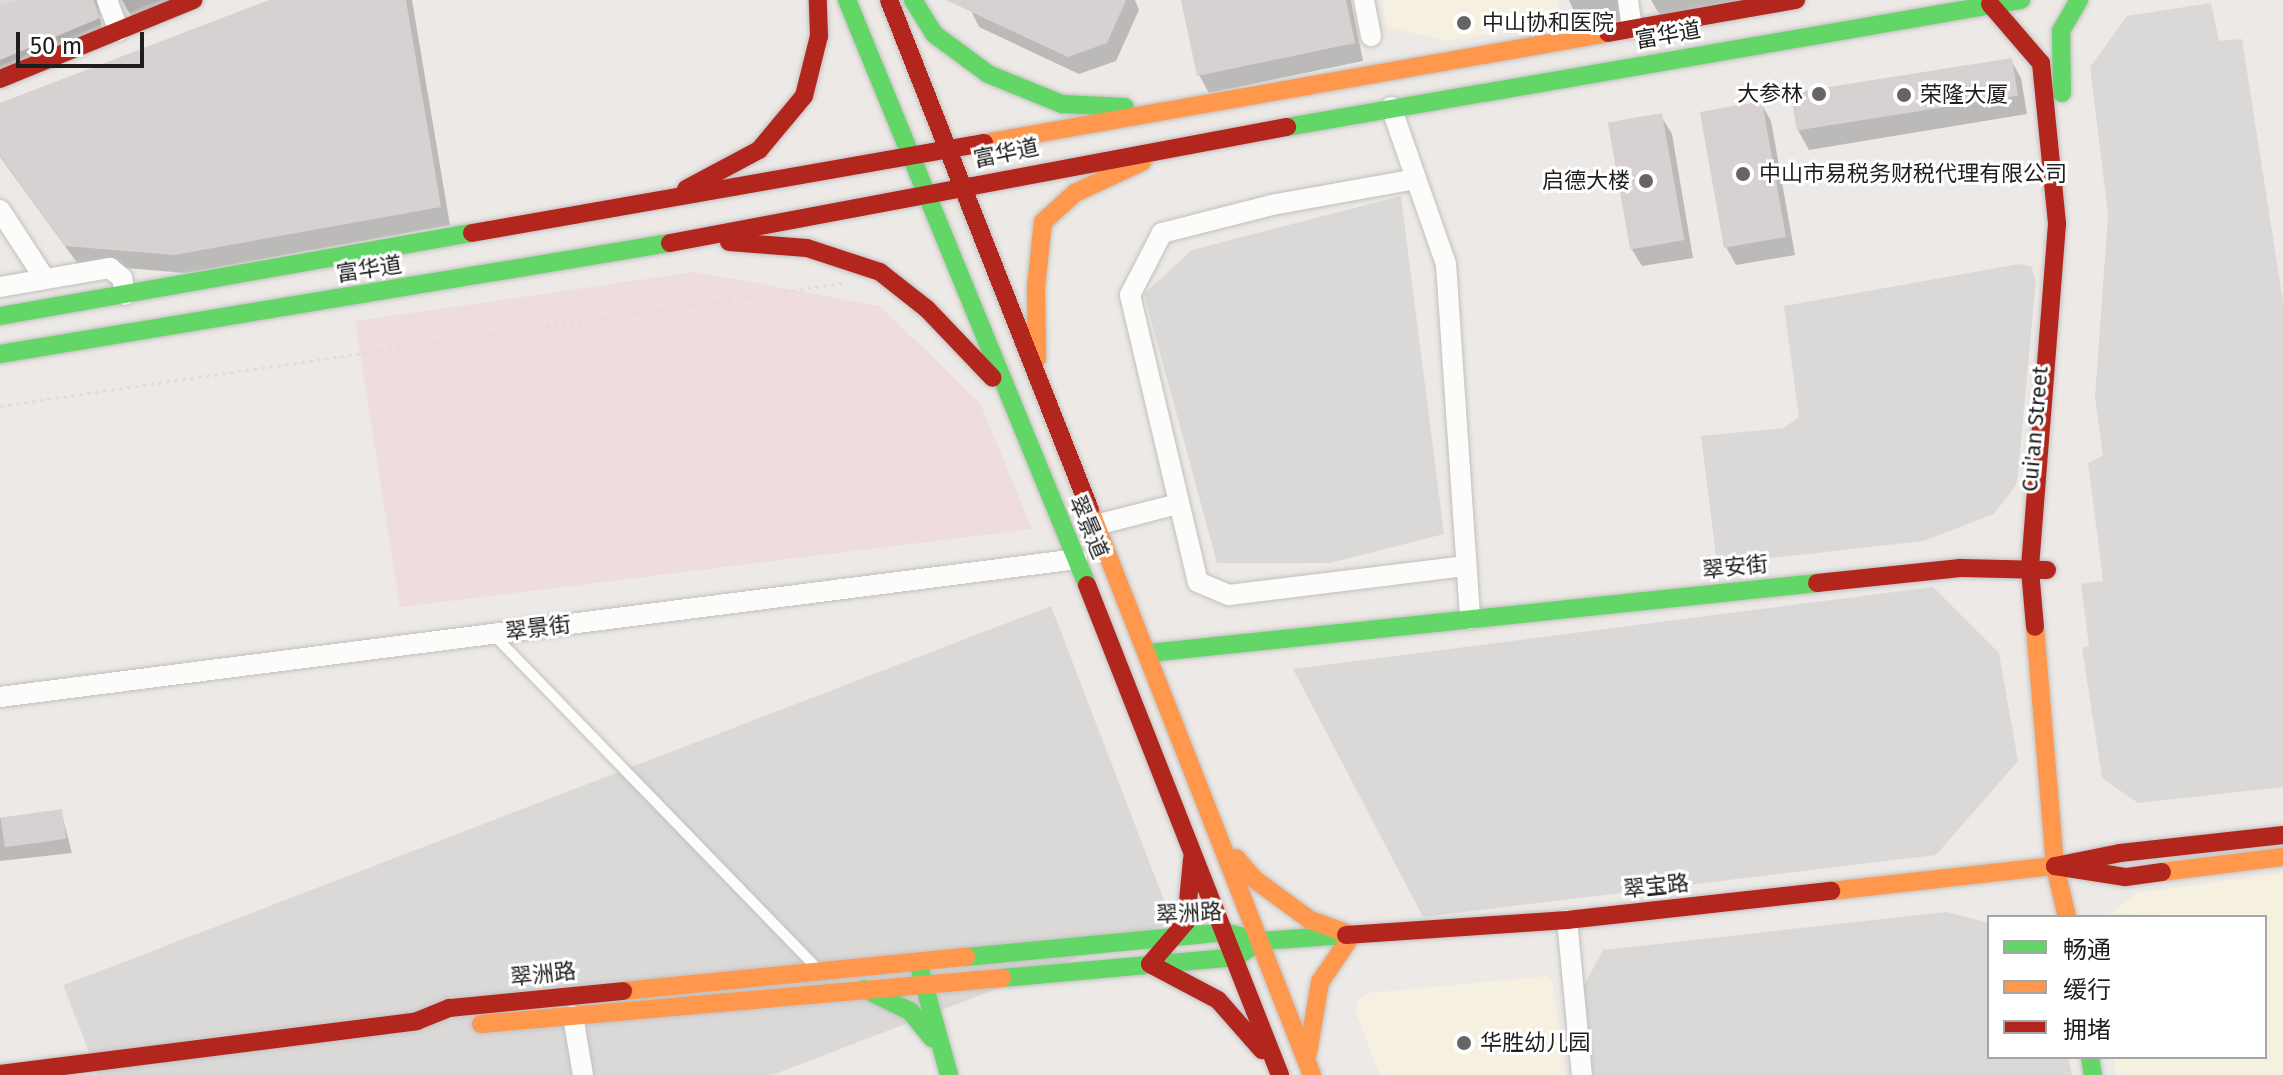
<!DOCTYPE html>
<html>
<head>
<meta charset="utf-8">
<style>
  body { margin:0 }
  #map { position:relative; width:2283px; height:1075px; overflow:hidden; background:#ece9e6; font-family:"Fira Sans","Noto Sans SC",sans-serif }
  div>[style] { position:absolute }
  [style*='--x'] { left:calc(var(--x)*1px); top:calc(var(--y)*1px); width:calc(var(--w)*1px); rotate:calc(var(--a)*1deg) }
  .residential>* { inset:0; background:#dbd9d8; transform-origin:0 0 }
  .commercial>* { inset:0; background:#efdcde }
  .education>* { inset:0; background:#f6f0e0 }
  .shadow>* { inset:0; background:#0003 }
  .building>* { inset:0; background:#d7d2d1; transform-origin:0 0 }
  .path>* { height:3px; margin-top:-1.5px; transform-origin:0; background:repeating-linear-gradient(90deg,#ebd8db 0 4px,transparent 0 8px) }
  .roads { filter:drop-shadow(0 0 2px #c2c0bf) drop-shadow(0 0 2px #c2c0bf) }
  .lane>* { height:10px; margin:-5px; padding:0 5px; transform-origin:5px; border-radius:5px; background:#fcfcfb }
  .street>* { height:20px; margin:-10px; padding:0 10px; transform-origin:10px; border-radius:10px; background:#fcfcfb }
  .fast>* { height:18px; margin:-9px; padding:0 9px; transform-origin:9px; border-radius:9px; background:#63d668 }
  .slow>* { height:18px; margin:-9px; padding:0 9px; transform-origin:9px; border-radius:9px; background:#ff974d }
  .jam>* { height:18px; margin:-9px; padding:0 9px; transform-origin:9px; border-radius:9px; background:#b3261e }
  .dots>* { width:22px; height:22px; translate:-50% -50%; box-sizing:border-box; border:4px solid #fff; border-radius:50% }
  span { translate:-50% -50%; white-space:nowrap; text-align:center; line-height:1.15; -webkit-text-stroke:6px #fff; paint-order:stroke }
  .poi-label { font-size:22px; color:#1e1e1e }
  .left { translate:0 -50%; text-align:left }
  .right { translate:-100% -50%; text-align:right }
  .street-label { font-size:22px; color:#1e1e1e }
  .legend { position:absolute; left:1987px; top:915px; width:280px; height:144px; box-sizing:border-box; background:#fff; border:2px solid #a5a5a5; margin:0; padding:10px 14px; list-style:none; font-size:24px; color:#1e1e1e }
  .legend li { display:flex; align-items:center; gap:16px; height:40px }
  .legend b { width:40px; border:2px solid #a5a5a5 }
  .scale { position:absolute; left:16px; top:32px; width:128px; height:36px; box-sizing:border-box; border:4px solid #1e1e1e; border-top:0; padding-left:10px; font-size:24px; line-height:28px; white-space:nowrap; color:#1e1e1e; -webkit-text-stroke:6px #fff; paint-order:stroke }
</style>
</head>
<body>
<div id="map">
  <div class="residential">
    <i style="clip-path:polygon(0 0,160px 0,0 66px)"></i>
    <i style="clip-path:polygon(2211px 3px,2219px 41px,2242px 39px,2283px 302px,2283px 787px,2138px 803px,2102px 778px,2082px 648px,2089px 646px,2081px 584px,2103px 581px,2088px 463px,2103px 456px,2095px 397px,2108px 215px,2090px 67px,2127px 16px)"></i>
    <i style="clip-path:polygon(1401px 196px,1444px 534px,1330px 563px,1217px 563px,1144px 294px,1192px 250px)"></i>
    <i style="clip-path:polygon(2019px 264px,2031px 266px,2036px 280px,2018px 474px,2016px 485px,1994px 514px,1923px 541px,1717px 564px,1701px 436px,1784px 428px,1799px 417px,1784px 306px)"></i>
    <i style="clip-path:polygon(1933px 587px,1999px 653px,2018px 761px,1936px 855px,1423px 917px,1293px 669px)"></i>
    <i style="left:1051px;top:606px;width:338px;height:1058px;rotate:69deg"></i>
    <i style="clip-path:polygon(1946px 912px,1989px 923px,1989px 1057px,2068px 1057px,2072px 1075px,1590px 1075px,1579px 995px,1603px 950px)"></i>
  </div>
  <div class="commercial">
    <i style="clip-path:polygon(695px 272px,880px 306px,980px 403px,1032px 529px,400px 607px,355px 321px)"></i>
  </div>
  <div class="education">
    <i style="clip-path:polygon(1382px 0,1558px 0,1561px 20px,1447px 41px,1387px 27px)"></i>
    <i style="clip-path:polygon(2283px 873px,2283px 1075px,2116px 1075px,2113px 1057px,2265px 1057px,2265px 917px,2110px 914px,2136px 893px)"></i>
    <i style="clip-path:polygon(1547px 976px,1553px 984px,1565px 1075px,1380px 1075px,1355px 1011px,1358px 999px,1368px 993px)"></i>
  </div>
  <div class="shadow">
    <i style="clip-path:polygon(21px 0,104px 0,98px 8px,102px 28px,0 69px,0 9px)"></i>
    <i style="clip-path:polygon(122px 0,172px 0,131px 16px)"></i>
    <i style="clip-path:polygon(275px 0,412px 0,450px 225px,185px 273px,78px 264px,0 157px,0 105px)"></i>
    <i style="clip-path:polygon(966px 0,1135px 0,1139px 10px,1116px 61px,1079px 74px,979px 27px)"></i>
    <i style="clip-path:polygon(1183px 0,1351px 0,1363px 61px,1209px 93px,1199px 75px)"></i>
    <i style="clip-path:polygon(1569px 0,1621px 0,1624px 20px,1581px 27px)"></i>
    <i style="clip-path:polygon(1651px 0,1806px 0,1664px 22px)"></i>
    <i style="clip-path:polygon(2011px 60px,2021px 78px,2027px 114px,1809px 150px,1799px 132px,1793px 96px)"></i>
    <i style="clip-path:polygon(1761px 103px,1771px 121px,1795px 255px,1736px 265px,1726px 247px,1702px 113px)"></i>
    <i style="clip-path:polygon(1661px 116px,1672px 134px,1693px 258px,1642px 266px,1631px 248px)"></i>
    <i style="clip-path:polygon(61px 811px,72px 853px,0 861px,0 818px)"></i>
  </div>
  <div class="building">
    <i style="clip-path:polygon(16px 0,94px 0,100px 18px,0 60px,0 6px)"></i>
    <i style="clip-path:polygon(269px 0,406px 0,441px 207px,174px 255px,65px 246px,0 156px,0 103px)"></i>
    <i style="clip-path:polygon(946px 0,1126px 0,1107px 43px,1068px 57px)"></i>
    <i style="clip-path:polygon(1181px 0,1346px 0,1355px 43px,1197px 76px)"></i>
    <i style="left:2012px;top:58px;width:38px;height:224px;rotate:81deg"></i>
    <i style="left:1762px;top:101px;width:138px;height:63px;rotate:80deg"></i>
    <i style="left:1662px;top:113px;width:129px;height:55px;rotate:80deg"></i>
    <i style="left:62px;top:809px;width:30px;height:62px;rotate:82deg"></i>
  </div>
  <div class="path">
    <i style="--x:0;--y:406;--w:851;--a:-8.31"></i>
  </div>
  <div class="roads">
    <div class="lane">
      <i style="--x:493;--y:634;--w:463;--a:45.9"></i>
    </div>
    <div class="street">
      <i style="--x:107;--y:0;--w:33;--a:69"></i>
      <i style="--x:1364;--y:0;--w:37;--a:79"></i>
      <i style="--x:1628;--y:0;--w:29;--a:82"></i>
      <i style="--x:1391;--y:107;--w:166;--a:70.7"></i>
      <i style="--x:1446;--y:264;--w:356;--a:86.1"></i>
      <i style="--x:1416;--y:179;--w:146;--a:169.8"></i>
      <i style="--x:1272;--y:205;--w:114;--a:165.7"></i>
      <i style="--x:1162;--y:233;--w:70;--a:117.3"></i>
      <i style="--x:1130;--y:295;--w:295;--a:76.7"></i>
      <i style="--x:1198;--y:582;--w:34;--a:23"></i>
      <i style="--x:1229;--y:595;--w:239;--a:-7"></i>
      <i style="--x:0;--y:210;--w:82;--a:56.9"></i>
      <i style="--x:0;--y:287;--w:112;--a:-9.8"></i>
      <i style="--x:110;--y:268;--w:16;--a:40"></i>
      <i style="--x:122;--y:278;--w:17;--a:80"></i>
      <i style="--x:1096;--y:525;--w:85;--a:-14.4"></i>
      <i style="--x:0;--y:697;--w:1086;--a:-7.3"></i>
      <i style="--x:1567;--y:920;--w:156;--a:84.5"></i>
      <i style="--x:573;--y:1016;--w:60;--a:80.4"></i>
    </div>
    <div class="fast">
      <i style="--x:847;--y:0;--w:632;--a:67.69"></i>
      <i style="--x:913;--y:0;--w:40;--a:58"></i>
      <i style="--x:934;--y:34;--w:67;--a:36.5"></i>
      <i style="--x:988;--y:74;--w:80;--a:22.1"></i>
      <i style="--x:1062;--y:104;--w:63;--a:2.7"></i>
      <i style="--x:2062;--y:93;--w:62;--a:-90.9"></i>
      <i style="--x:2061;--y:31;--w:36;--a:-60"></i>
      <i style="--x:1287;--y:127;--w:745;--a:-9.82"></i>
      <i style="--x:0;--y:316;--w:479;--a:-10"></i>
      <i style="--x:0;--y:354;--w:679;--a:-9.41"></i>
      <i style="--x:1149;--y:653;--w:672;--a:-5.98"></i>
      <i style="--x:966;--y:957;--w:259;--a:-5.5"></i>
      <i style="--x:1224;--y:932;--w:38;--a:14"></i>
      <i style="--x:1261;--y:941;--w:85;--a:-4"></i>
      <i style="--x:919;--y:966;--w:113;--a:74.6"></i>
      <i style="--x:1002;--y:978;--w:235;--a:-5.1"></i>
      <i style="--x:1236;--y:957;--w:17;--a:-33"></i>
      <i style="--x:864;--y:989;--w:51;--a:25.6"></i>
      <i style="--x:910;--y:1011;--w:35;--a:51"></i>
      <i style="--x:2090;--y:1057;--w:18;--a:81"></i>
    </div>
    <div class="slow">
      <i style="--x:984;--y:143;--w:634;--a:-10"></i>
      <i style="--x:1037;--y:359;--w:72;--a:-90.8"></i>
      <i style="--x:1036;--y:287;--w:65;--a:-83.9"></i>
      <i style="--x:1043;--y:222;--w:43;--a:-42.2"></i>
      <i style="--x:1075;--y:193;--w:74;--a:-24.8"></i>
      <i style="--x:1090;--y:510;--w:607;--a:68.55"></i>
      <i style="--x:2035;--y:627;--w:240;--a:85.2"></i>
      <i style="--x:2055;--y:866;--w:52;--a:76.8"></i>
      <i style="--x:1236;--y:858;--w:28;--a:49"></i>
      <i style="--x:1254;--y:879;--w:69;--a:36.2"></i>
      <i style="--x:1310;--y:920;--w:45;--a:19.7"></i>
      <i style="--x:1352;--y:935;--w:57;--a:124.2"></i>
      <i style="--x:1320;--y:982;--w:72;--a:99.6"></i>
      <i style="--x:2162;--y:872;--w:122;--a:-7.1"></i>
      <i style="--x:1831;--y:891;--w:225;--a:-6.4"></i>
      <i style="--x:623;--y:991;--w:345;--a:-5.7"></i>
      <i style="--x:481;--y:1024;--w:523;--a:-5.05"></i>
    </div>
    <div class="jam">
      <i style="--x:889;--y:0;--w:548;--a:68.49"></i>
      <i style="--x:1990;--y:4;--w:78;--a:49.2"></i>
      <i style="--x:2041;--y:63;--w:162;--a:84.3"></i>
      <i style="--x:2057;--y:224;--w:347;--a:94.5"></i>
      <i style="--x:2030;--y:570;--w:57;--a:85"></i>
      <i style="--x:1608;--y:33;--w:191;--a:-10"></i>
      <i style="--x:0;--y:79;--w:209;--a:-22.2"></i>
      <i style="--x:686;--y:189;--w:83;--a:-28.1"></i>
      <i style="--x:759;--y:150;--w:70;--a:-50.2"></i>
      <i style="--x:804;--y:96;--w:62;--a:-76"></i>
      <i style="--x:819;--y:36;--w:36;--a:-92"></i>
      <i style="--x:472;--y:233;--w:520;--a:-9.97"></i>
      <i style="--x:729;--y:242;--w:78;--a:4.4"></i>
      <i style="--x:807;--y:248;--w:77;--a:18.2"></i>
      <i style="--x:880;--y:272;--w:60;--a:38.2"></i>
      <i style="--x:927;--y:309;--w:95;--a:46.3"></i>
      <i style="--x:670;--y:243;--w:628;--a:-10.65"></i>
      <i style="--x:1817;--y:583;--w:144;--a:-6"></i>
      <i style="--x:1960;--y:568;--w:87;--a:1.3"></i>
      <i style="--x:1087;--y:585;--w:527;--a:68.5"></i>
      <i style="--x:1192;--y:859;--w:63;--a:95.4"></i>
      <i style="--x:1186;--y:922;--w:55;--a:130.6"></i>
      <i style="--x:1150;--y:964;--w:77;--a:27.9"></i>
      <i style="--x:1218;--y:1000;--w:67;--a:48.7"></i>
      <i style="--x:2162;--y:872;--w:37;--a:172"></i>
      <i style="--x:2125;--y:877;--w:71;--a:-171.1"></i>
      <i style="--x:2055;--y:866;--w:66;--a:-11.3"></i>
      <i style="--x:2120;--y:853;--w:164;--a:-6.3"></i>
      <i style="--x:1346;--y:935;--w:222;--a:-3.9"></i>
      <i style="--x:1567;--y:920;--w:266;--a:-6.3"></i>
      <i style="--x:0;--y:1074;--w:420;--a:-7.2"></i>
      <i style="--x:417;--y:1021;--w:35;--a:-22"></i>
      <i style="--x:450;--y:1008;--w:174;--a:-5.6"></i>
    </div>
  </div>
  <div class="dots">
    <i style="left:1464px;top:23px;background:#666564"></i>
    <i style="left:1819px;top:94px;background:#666564"></i>
    <i style="left:1904px;top:95px;background:#666564"></i>
    <i style="left:1743px;top:174px;background:#666564"></i>
    <i style="left:1646px;top:181px;background:#666564"></i>
    <i style="left:1464px;top:1043px;background:#666564"></i>
  </div>
  <div class="poi-label">
    <span class="left" style="left:1482px;top:23px">中山协和医院</span>
    <span class="right" style="left:1803px;top:94px">大参林</span>
    <span class="left" style="left:1920px;top:95px">荣隆大厦</span>
    <span class="left" style="left:1759px;top:174px">中山市易税务财税代理有限公司</span>
    <span class="right" style="left:1630px;top:181px">启德大楼</span>
    <span class="left" style="left:1480px;top:1043px">华胜幼儿园</span>
  </div>
  <div class="street-label">
    <span style="left:1668px;top:35px;rotate:-10deg">富华道</span>
    <span style="left:1006px;top:153px;rotate:-12deg">富华道</span>
    <span style="left:369px;top:269px;rotate:-9deg">富华道</span>
    <span style="left:2035px;top:429px;rotate:-85deg">Cui'an Street</span>
    <span style="left:1089px;top:527px;rotate:67deg">翠景道</span>
    <span style="left:1735px;top:567px;rotate:-6deg">翠安街</span>
    <span style="left:538px;top:628px;rotate:-7deg">翠景街</span>
    <span style="left:1656px;top:886px;rotate:-6deg">翠宝路</span>
    <span style="left:1189px;top:913px;rotate:-3deg">翠洲路</span>
    <span style="left:543px;top:974px;rotate:-6deg">翠洲路</span>
  </div>
  <ul class="legend">
  <li><b style="height:10px;background:#63d668"></b>畅通</li>
  <li><b style="height:10px;background:#ff974d"></b>缓行</li>
  <li><b style="height:10px;background:#b3261e"></b>拥堵</li>
  </ul>
  <div class="scale">50 m</div>
</div>
</body>
</html>
